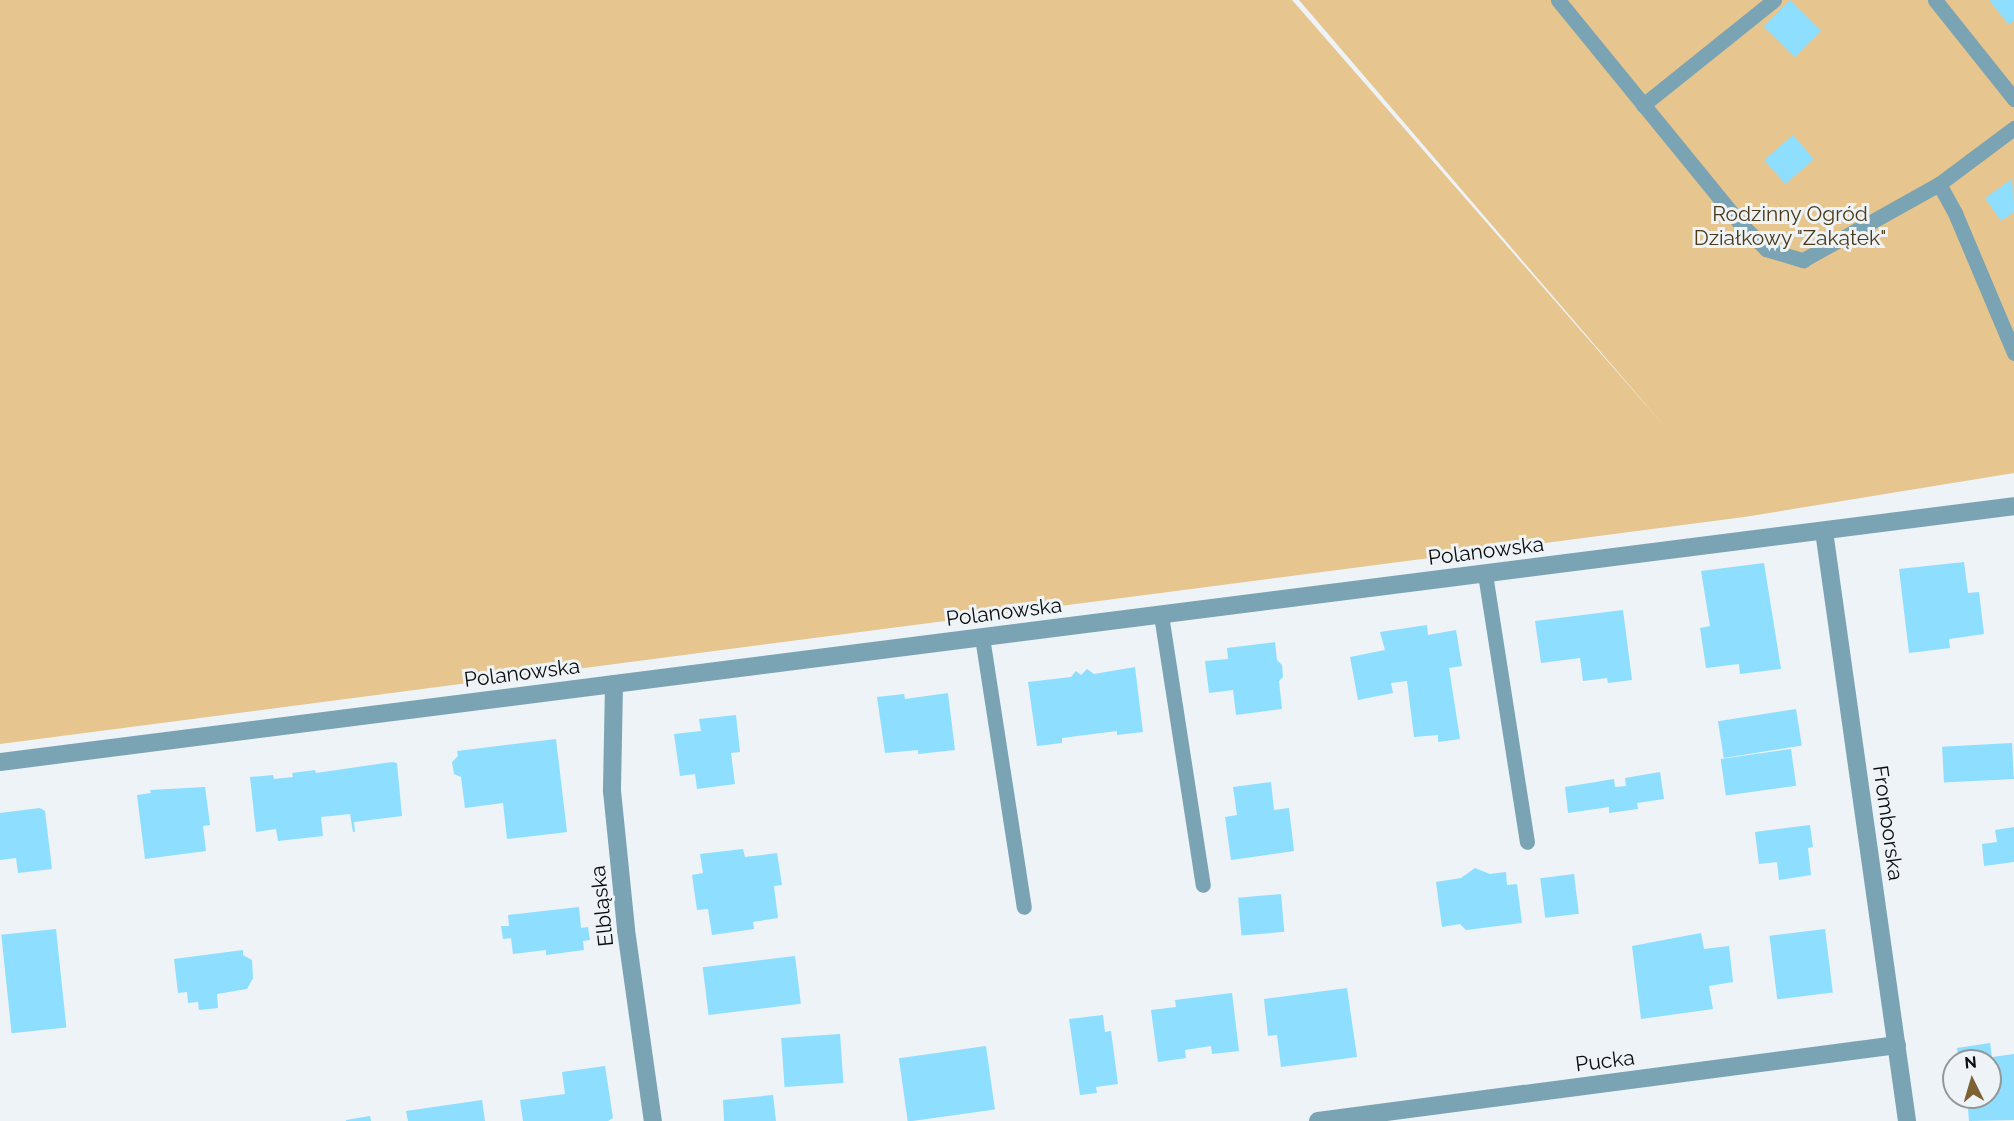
<!DOCTYPE html>
<html>
<head>
<meta charset="utf-8">
<style>
  body { margin:0 }
  #map { position:relative; width:2014px; height:1121px; overflow:hidden; background:#edf3f6; font-family:Raleway,sans-serif }
  div>[style] { position:absolute }
  [style*='--x'] { left:calc(var(--x)*1px); top:calc(var(--y)*1px); width:calc(var(--w)*1px); rotate:calc(var(--a)*1deg) }
  .green>* { inset:0; background:#e7c58e }
  .building>* { inset:0; background:#8edeff; transform-origin:0 0 }
  .lane>* { height:15px; margin:-7.5px; padding:0 7.5px; transform-origin:7.5px; border-radius:7.5px; background:#7aa3b4 }
  .street>* { height:18px; margin:-9px; padding:0 9px; transform-origin:9px; border-radius:9px; background:#7aa3b4 }
  span { translate:-50% -50%; white-space:nowrap; text-align:center; line-height:1.15; -webkit-text-stroke:6px #edf3f6; paint-order:stroke }
  .park-label { font-size:21px; color:#4d3916 }
  .street-label { font-size:21px; color:#0b0d0e }
  .north { position:absolute; left:1942px; top:1049px; width:60px; height:60px; box-sizing:border-box; background:#edf3f6; border:2px solid #939799; border-radius:50%; rotate:355deg; font-size:16px; font-weight:700; line-height:24px; text-align:center; color:#0b0d0e }
  .north::after { content:''; display:block; margin:auto; width:21px; height:27px; background:#7d6234; clip-path:polygon(50% 0,100% 100%,50% 72%,0 100%) }
</style>
</head>
<body>
<div id="map">
  <div class="green">
    <i style="clip-path:polygon(0 0,1292px 0,1666px 428px,1299px 0,2014px 0,2014px 473px,1744px 517px,0 744px)"></i>
  </div>
  <div class="building">
    <i style="left:1790px;top:0;width:44px;height:37px;rotate:45deg"></i>
    <i style="clip-path:polygon(1989px 0,2014px 0,2014px 20px,2009px 25px)"></i>
    <i style="left:1793px;top:135px;width:32px;height:38px;rotate:49deg"></i>
    <i style="clip-path:polygon(2012px 179px,2014px 212px,2001px 221px,1985px 198px)"></i>
    <i style="clip-path:polygon(1964px 562px,1968px 593px,1979px 592px,1984px 634px,1949px 639px,1950px 648px,1909px 653px,1899px 569px)"></i>
    <i style="clip-path:polygon(1764px 563px,1781px 669px,1740px 674px,1739px 664px,1706px 668px,1700px 628px,1710px 626px,1701px 571px)"></i>
    <i style="clip-path:polygon(1623px 610px,1632px 680px,1608px 683px,1607px 678px,1583px 681px,1580px 658px,1541px 663px,1535px 621px)"></i>
    <i style="clip-path:polygon(1427px 625px,1428px 635px,1456px 630px,1462px 666px,1449px 668px,1460px 739px,1438px 742px,1438px 735px,1414px 737px,1407px 681px,1391px 683px,1393px 693px,1358px 700px,1350px 657px,1385px 650px,1380px 632px)"></i>
    <i style="clip-path:polygon(1275px 642px,1277px 660px,1282px 665px,1283px 677px,1279px 681px,1282px 709px,1236px 715px,1233px 690px,1209px 693px,1205px 661px,1228px 659px,1227px 648px)"></i>
    <i style="clip-path:polygon(1135px 667px,1143px 732px,1117px 735px,1117px 731px,1062px 738px,1062px 743px,1037px 746px,1028px 682px,1071px 677px,1076px 671px,1081px 675px,1087px 669px,1094px 674px)"></i>
    <i style="clip-path:polygon(948px 693px,955px 750px,918px 754px,918px 750px,885px 753px,877px 697px,904px 694px,905px 699px)"></i>
    <i style="left:1796px;top:709px;width:37px;height:79px;rotate:81deg"></i>
    <i style="clip-path:polygon(736px 715px,740px 752px,731px 753px,735px 784px,697px 789px,695px 774px,680px 776px,674px 734px,701px 731px,699px 719px)"></i>
    <i style="clip-path:polygon(556px 739px,567px 832px,507px 839px,503px 803px,465px 808px,461px 777px,454px 774px,452px 762px,458px 756px,457px 751px)"></i>
    <i style="left:2012px;top:743px;width:36px;height:70px;rotate:87deg"></i>
    <i style="left:1791px;top:749px;width:37px;height:71px;rotate:82deg"></i>
    <i style="clip-path:polygon(392px 762px,397px 763px,402px 816px,354px 822px,355px 832px,353px 832px,350px 814px,321px 817px,323px 836px,278px 841px,276px 829px,256px 832px,250px 777px,273px 775px,274px 779px,293px 777px,292px 773px,315px 770px,316px 773px)"></i>
    <i style="clip-path:polygon(1660px 772px,1664px 799px,1637px 803px,1638px 809px,1609px 813px,1609px 807px,1568px 813px,1565px 787px,1614px 779px,1615px 787px,1626px 786px,1625px 778px)"></i>
    <i style="clip-path:polygon(1271px 782px,1274px 810px,1289px 808px,1294px 851px,1231px 860px,1225px 817px,1237px 815px,1233px 787px)"></i>
    <i style="clip-path:polygon(205px 787px,210px 825px,203px 826px,206px 851px,145px 859px,137px 795px,151px 793px,150px 790px)"></i>
    <i style="clip-path:polygon(40px 808px,45px 811px,52px 869px,18px 873px,16px 858px,0 860px,0 813px)"></i>
    <i style="clip-path:polygon(1810px 825px,1813px 847px,1808px 848px,1811px 875px,1779px 880px,1777px 862px,1759px 864px,1755px 832px)"></i>
    <i style="clip-path:polygon(2014px 827px,2014px 862px,1984px 866px,1982px 844px,1997px 842px,1995px 830px)"></i>
    <i style="clip-path:polygon(743px 849px,745px 857px,777px 853px,782px 885px,774px 886px,778px 918px,753px 922px,754px 929px,712px 935px,708px 909px,697px 910px,692px 875px,703px 873px,700px 854px)"></i>
    <i style="clip-path:polygon(1475px 868px,1490px 874px,1506px 872px,1507px 885px,1517px 884px,1522px 923px,1466px 930px,1460px 924px,1442px 927px,1436px 882px,1461px 878px)"></i>
    <i style="left:1574px;top:874px;width:40px;height:34px;rotate:83deg"></i>
    <i style="left:1281px;top:894px;width:38px;height:43px;rotate:85deg"></i>
    <i style="clip-path:polygon(579px 907px,581px 928px,588px 927px,590px 940px,583px 941px,584px 950px,546px 955px,546px 950px,513px 954px,511px 938px,503px 939px,501px 926px,509px 926px,508px 915px)"></i>
    <i style="left:56px;top:929px;width:99px;height:55px;rotate:84deg"></i>
    <i style="left:1825px;top:929px;width:64px;height:56px;rotate:83deg"></i>
    <i style="clip-path:polygon(1701px 933px,1704px 949px,1729px 946px,1733px 982px,1709px 986px,1713px 1009px,1641px 1019px,1632px 946px)"></i>
    <i style="clip-path:polygon(243px 950px,243px 955px,252px 960px,253px 978px,247px 989px,217px 994px,218px 1008px,199px 1010px,198px 1002px,188px 1003px,187px 992px,178px 993px,174px 959px)"></i>
    <i style="left:795px;top:956px;width:48px;height:93px;rotate:83deg"></i>
    <i style="clip-path:polygon(1347px 988px,1357px 1057px,1281px 1067px,1277px 1035px,1268px 1036px,1264px 999px)"></i>
    <i style="clip-path:polygon(1232px 993px,1239px 1051px,1212px 1054px,1211px 1046px,1185px 1050px,1186px 1058px,1158px 1062px,1151px 1010px,1176px 1007px,1175px 1000px)"></i>
    <i style="clip-path:polygon(1103px 1015px,1105px 1032px,1111px 1031px,1118px 1084px,1096px 1087px,1097px 1093px,1080px 1095px,1069px 1019px)"></i>
    <i style="left:840px;top:1034px;width:49px;height:59px;rotate:86deg"></i>
    <i style="clip-path:polygon(1990px 1043px,1992px 1057px,2014px 1054px,2014px 1120px,1969px 1121px,1967px 1097px,1990px 1097px,1990px 1061px,1959px 1061px,1957px 1048px)"></i>
    <i style="left:986px;top:1046px;width:64px;height:88px;rotate:82deg"></i>
    <i style="clip-path:polygon(605px 1066px,613px 1118px,608px 1121px,523px 1121px,520px 1100px,565px 1094px,562px 1072px)"></i>
    <i style="clip-path:polygon(773px 1095px,776px 1121px,724px 1121px,723px 1100px)"></i>
    <i style="clip-path:polygon(482px 1100px,485px 1121px,408px 1121px,406px 1111px)"></i>
    <i style="clip-path:polygon(370px 1116px,371px 1121px,346px 1121px,346px 1120px)"></i>
  </div>
  <div class="lane">
    <i style="--x:1558;--y:0;--w:285;--a:50.8"></i>
    <i style="--x:1738;--y:221;--w:40;--a:45"></i>
    <i style="--x:1766;--y:249;--w:39;--a:17"></i>
    <i style="--x:1803;--y:260;--w:156;--a:-29.2"></i>
    <i style="--x:1939;--y:184;--w:94;--a:-36.7"></i>
    <i style="--x:1935;--y:0;--w:127;--a:51.4"></i>
    <i style="--x:1643;--y:105;--w:168;--a:-38.7"></i>
    <i style="--x:1939;--y:184;--w:33;--a:61"></i>
    <i style="--x:1955;--y:213;--w:152;--a:67.1"></i>
    <i style="--x:1485;--y:574;--w:271;--a:81.1"></i>
    <i style="--x:1161;--y:615;--w:273;--a:81.2"></i>
    <i style="--x:982;--y:637;--w:273;--a:81.2"></i>
  </div>
  <div class="street">
    <i style="--x:1824;--y:531;--w:596;--a:81.99"></i>
    <i style="--x:614;--y:684;--w:107;--a:91.1"></i>
    <i style="--x:612;--y:791;--w:140;--a:84.2"></i>
    <i style="--x:626;--y:930;--w:193;--a:82"></i>
    <i style="--x:0;--y:762;--w:2030;--a:-7.24"></i>
    <i style="--x:1318;--y:1121;--w:584;--a:-7.48"></i>
  </div>
  <div class="park-label">
    <span style="left:1790px;top:226px">Rodzinny Ogród<br>Działkowy "Zakątek"</span>
  </div>
  <div class="street-label">
    <span style="left:1486px;top:551px;rotate:-7deg">Polanowska</span>
    <span style="left:1004px;top:612px;rotate:-7deg">Polanowska</span>
    <span style="left:522px;top:673px;rotate:-7deg">Polanowska</span>
    <span style="left:1888px;top:823px;rotate:82deg">Fromborska</span>
    <span style="left:602px;top:906px;rotate:-96deg">Elbląska</span>
    <span style="left:1605px;top:1061px;rotate:-7deg">Pucka</span>
  </div>
  <div class="north">N</div>
</div>
</body>
</html>
